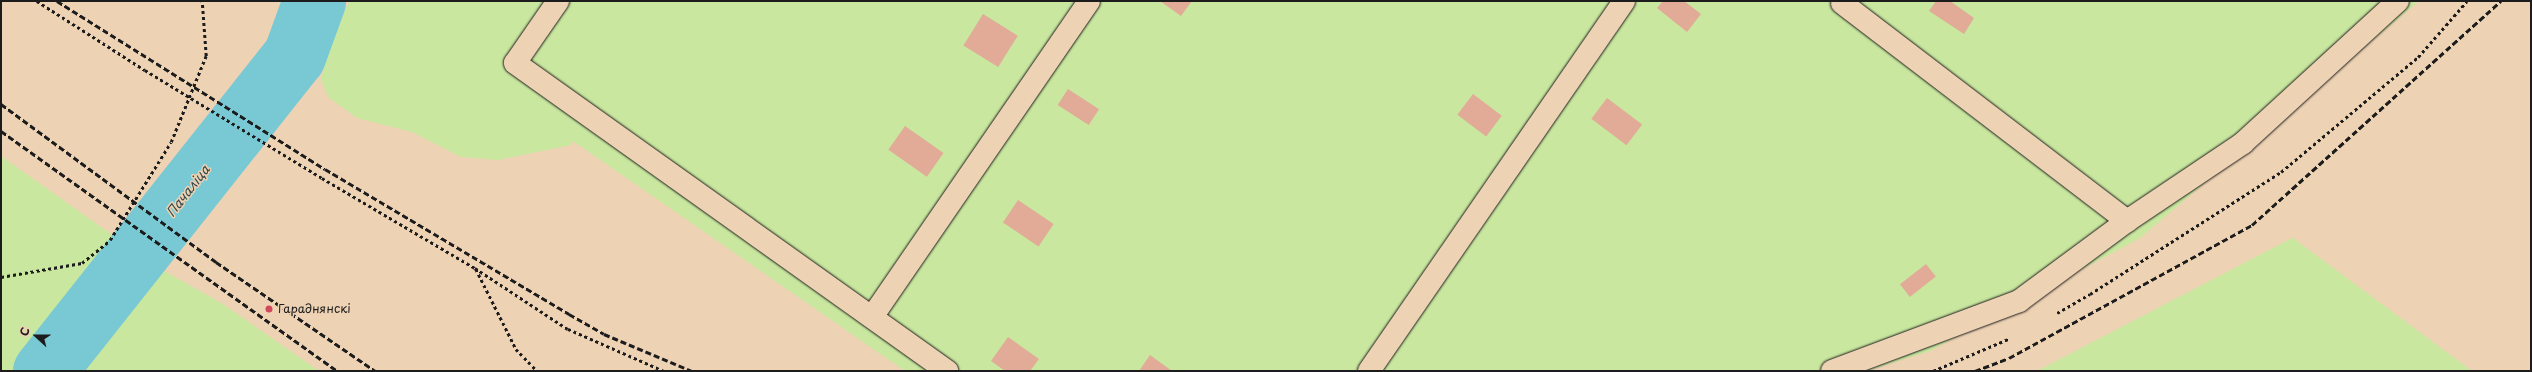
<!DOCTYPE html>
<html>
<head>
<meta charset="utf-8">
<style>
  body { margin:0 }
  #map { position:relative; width:2532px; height:372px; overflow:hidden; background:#eed2b4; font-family:"Playpen Sans",sans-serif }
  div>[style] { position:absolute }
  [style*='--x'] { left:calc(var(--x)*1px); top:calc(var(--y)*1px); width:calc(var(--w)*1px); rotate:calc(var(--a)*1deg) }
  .green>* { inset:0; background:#c9e79f }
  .river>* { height:63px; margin:-31.5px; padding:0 31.5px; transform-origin:31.5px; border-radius:31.5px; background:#79c9d4 }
  .building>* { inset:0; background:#e1ab97; transform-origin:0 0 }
  .path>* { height:2.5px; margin-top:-1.25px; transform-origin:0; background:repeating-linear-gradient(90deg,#1c1c1c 0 3px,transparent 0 6px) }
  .roads { filter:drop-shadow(0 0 1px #1c1c1c) drop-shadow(0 0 1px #1c1c1c) }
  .minor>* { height:22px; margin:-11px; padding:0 11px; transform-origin:11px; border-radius:11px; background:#eed2b4 }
  .rail>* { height:3px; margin-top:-1.5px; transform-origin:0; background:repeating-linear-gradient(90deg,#1c1c1c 0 6px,transparent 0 9px) }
  .path-bridge>* { height:2.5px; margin-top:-1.25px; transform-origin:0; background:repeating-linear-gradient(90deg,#1c1c1c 0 3px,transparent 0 6px) }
  .dots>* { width:11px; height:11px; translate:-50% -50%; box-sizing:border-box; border:2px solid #eed2b4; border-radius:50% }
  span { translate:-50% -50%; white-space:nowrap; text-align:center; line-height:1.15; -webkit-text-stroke:3px #eed2b4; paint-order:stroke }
  .poi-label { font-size:12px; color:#1c1c1c }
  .left { translate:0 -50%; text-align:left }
  .water-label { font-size:13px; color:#33474a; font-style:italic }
  .frame { position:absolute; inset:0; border:2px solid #1c1c1c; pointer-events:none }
  .north { position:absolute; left:16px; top:316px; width:40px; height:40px; -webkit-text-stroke:3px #eed2b4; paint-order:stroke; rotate:291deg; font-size:11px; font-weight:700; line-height:16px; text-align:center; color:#1c1c1c }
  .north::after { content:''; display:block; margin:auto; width:14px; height:18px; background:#1c1c1c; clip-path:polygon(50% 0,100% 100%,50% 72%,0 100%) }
</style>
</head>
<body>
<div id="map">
  <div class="green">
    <i style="clip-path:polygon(350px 1px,2419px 1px,2140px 238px,1930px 351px,1867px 371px,905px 371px,573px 141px,571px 145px,498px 160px,461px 157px,412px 132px,357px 118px,328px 97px,321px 79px,335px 27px)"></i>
    <i style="clip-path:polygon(1px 156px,159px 268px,223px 304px,319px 371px,1px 371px)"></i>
    <i style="clip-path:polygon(2293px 238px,2472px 371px,2037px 371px,2292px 238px)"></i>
  </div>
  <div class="river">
    <i style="--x:44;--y:371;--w:402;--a:-51.6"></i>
    <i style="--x:294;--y:56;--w:59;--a:-70"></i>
  </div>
  <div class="building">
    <i style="clip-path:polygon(1160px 1px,1192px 1px,1181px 16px)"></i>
    <i style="clip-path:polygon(1663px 1px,1684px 1px,1701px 14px,1687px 32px,1657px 8px)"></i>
    <i style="clip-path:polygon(1936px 1px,1950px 1px,1974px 18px,1964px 34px,1929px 11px)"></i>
    <i style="left:983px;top:14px;width:41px;height:37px;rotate:32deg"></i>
    <i style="left:1068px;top:89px;width:37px;height:19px;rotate:33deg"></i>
    <i style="left:1473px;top:94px;width:36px;height:26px;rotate:37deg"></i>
    <i style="left:1607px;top:98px;width:44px;height:26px;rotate:37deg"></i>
    <i style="left:905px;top:126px;width:47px;height:29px;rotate:35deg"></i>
    <i style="left:1018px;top:200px;width:43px;height:27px;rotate:34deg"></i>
    <i style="left:1926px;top:264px;width:16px;height:33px;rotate:52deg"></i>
    <i style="clip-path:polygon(1008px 337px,1039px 359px,1030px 371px,1005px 371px,991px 361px)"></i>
    <i style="clip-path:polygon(1150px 355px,1172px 371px,1139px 371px)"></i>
  </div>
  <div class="path">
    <i style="--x:37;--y:1;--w:128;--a:32.6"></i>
    <i style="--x:322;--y:178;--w:178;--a:30.5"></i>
    <i style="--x:475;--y:268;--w:111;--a:33.3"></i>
    <i style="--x:568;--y:329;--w:105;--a:23.6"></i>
    <i style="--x:476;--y:269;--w:89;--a:63.4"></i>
    <i style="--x:516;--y:349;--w:30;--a:46"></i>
    <i style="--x:1;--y:277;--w:82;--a:-9.8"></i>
    <i style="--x:82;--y:263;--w:36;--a:-39"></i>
    <i style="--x:110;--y:240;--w:115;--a:-58.1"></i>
    <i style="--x:171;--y:142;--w:93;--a:-67.9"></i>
    <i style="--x:206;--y:56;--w:55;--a:-94.2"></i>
    <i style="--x:2057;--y:313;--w:38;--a:-30"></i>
    <i style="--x:2090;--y:294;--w:227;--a:-32.6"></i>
    <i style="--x:2281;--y:172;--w:179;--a:-40"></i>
    <i style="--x:2418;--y:57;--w:74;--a:-48.8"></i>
    <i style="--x:1933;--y:371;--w:82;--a:-23.1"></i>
  </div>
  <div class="roads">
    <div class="minor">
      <i style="--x:558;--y:1;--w:75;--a:124.7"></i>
      <i style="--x:515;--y:63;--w:531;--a:35.49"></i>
      <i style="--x:1842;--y:3;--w:359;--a:37.4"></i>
      <i style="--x:872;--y:317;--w:383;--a:-55.5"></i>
      <i style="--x:1369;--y:371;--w:449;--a:-55.4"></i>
      <i style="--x:1832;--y:371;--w:200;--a:-20.5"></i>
      <i style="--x:2019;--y:301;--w:134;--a:-36.5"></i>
      <i style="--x:2127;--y:221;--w:140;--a:-33.9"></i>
      <i style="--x:2243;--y:143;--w:210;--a:-42.5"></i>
    </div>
  </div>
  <div class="rail">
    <i style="--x:57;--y:1;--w:316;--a:32.1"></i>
    <i style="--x:325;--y:169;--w:284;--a:30.7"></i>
    <i style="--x:569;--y:314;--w:40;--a:29.7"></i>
    <i style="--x:604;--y:334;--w:95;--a:22.8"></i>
    <i style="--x:1;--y:104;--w:267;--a:36.3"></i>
    <i style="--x:216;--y:262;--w:193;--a:34.4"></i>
    <i style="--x:1;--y:131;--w:414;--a:35.5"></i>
    <i style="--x:1975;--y:371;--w:36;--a:-21"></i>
    <i style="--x:2009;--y:358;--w:277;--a:-28.7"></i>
    <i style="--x:2252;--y:225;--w:335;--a:-42"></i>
  </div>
  <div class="path-bridge">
    <i style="--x:145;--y:70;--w:207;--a:31.4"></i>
  </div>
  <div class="dots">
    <i style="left:269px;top:309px;background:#d1495b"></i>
  </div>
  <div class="poi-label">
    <span class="left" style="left:278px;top:309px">Гараднянскі</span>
  </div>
  <div class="water-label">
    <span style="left:188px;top:191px;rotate:-52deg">Пачаліца</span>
  </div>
  <div class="frame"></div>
  <div class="north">С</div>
</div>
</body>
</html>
